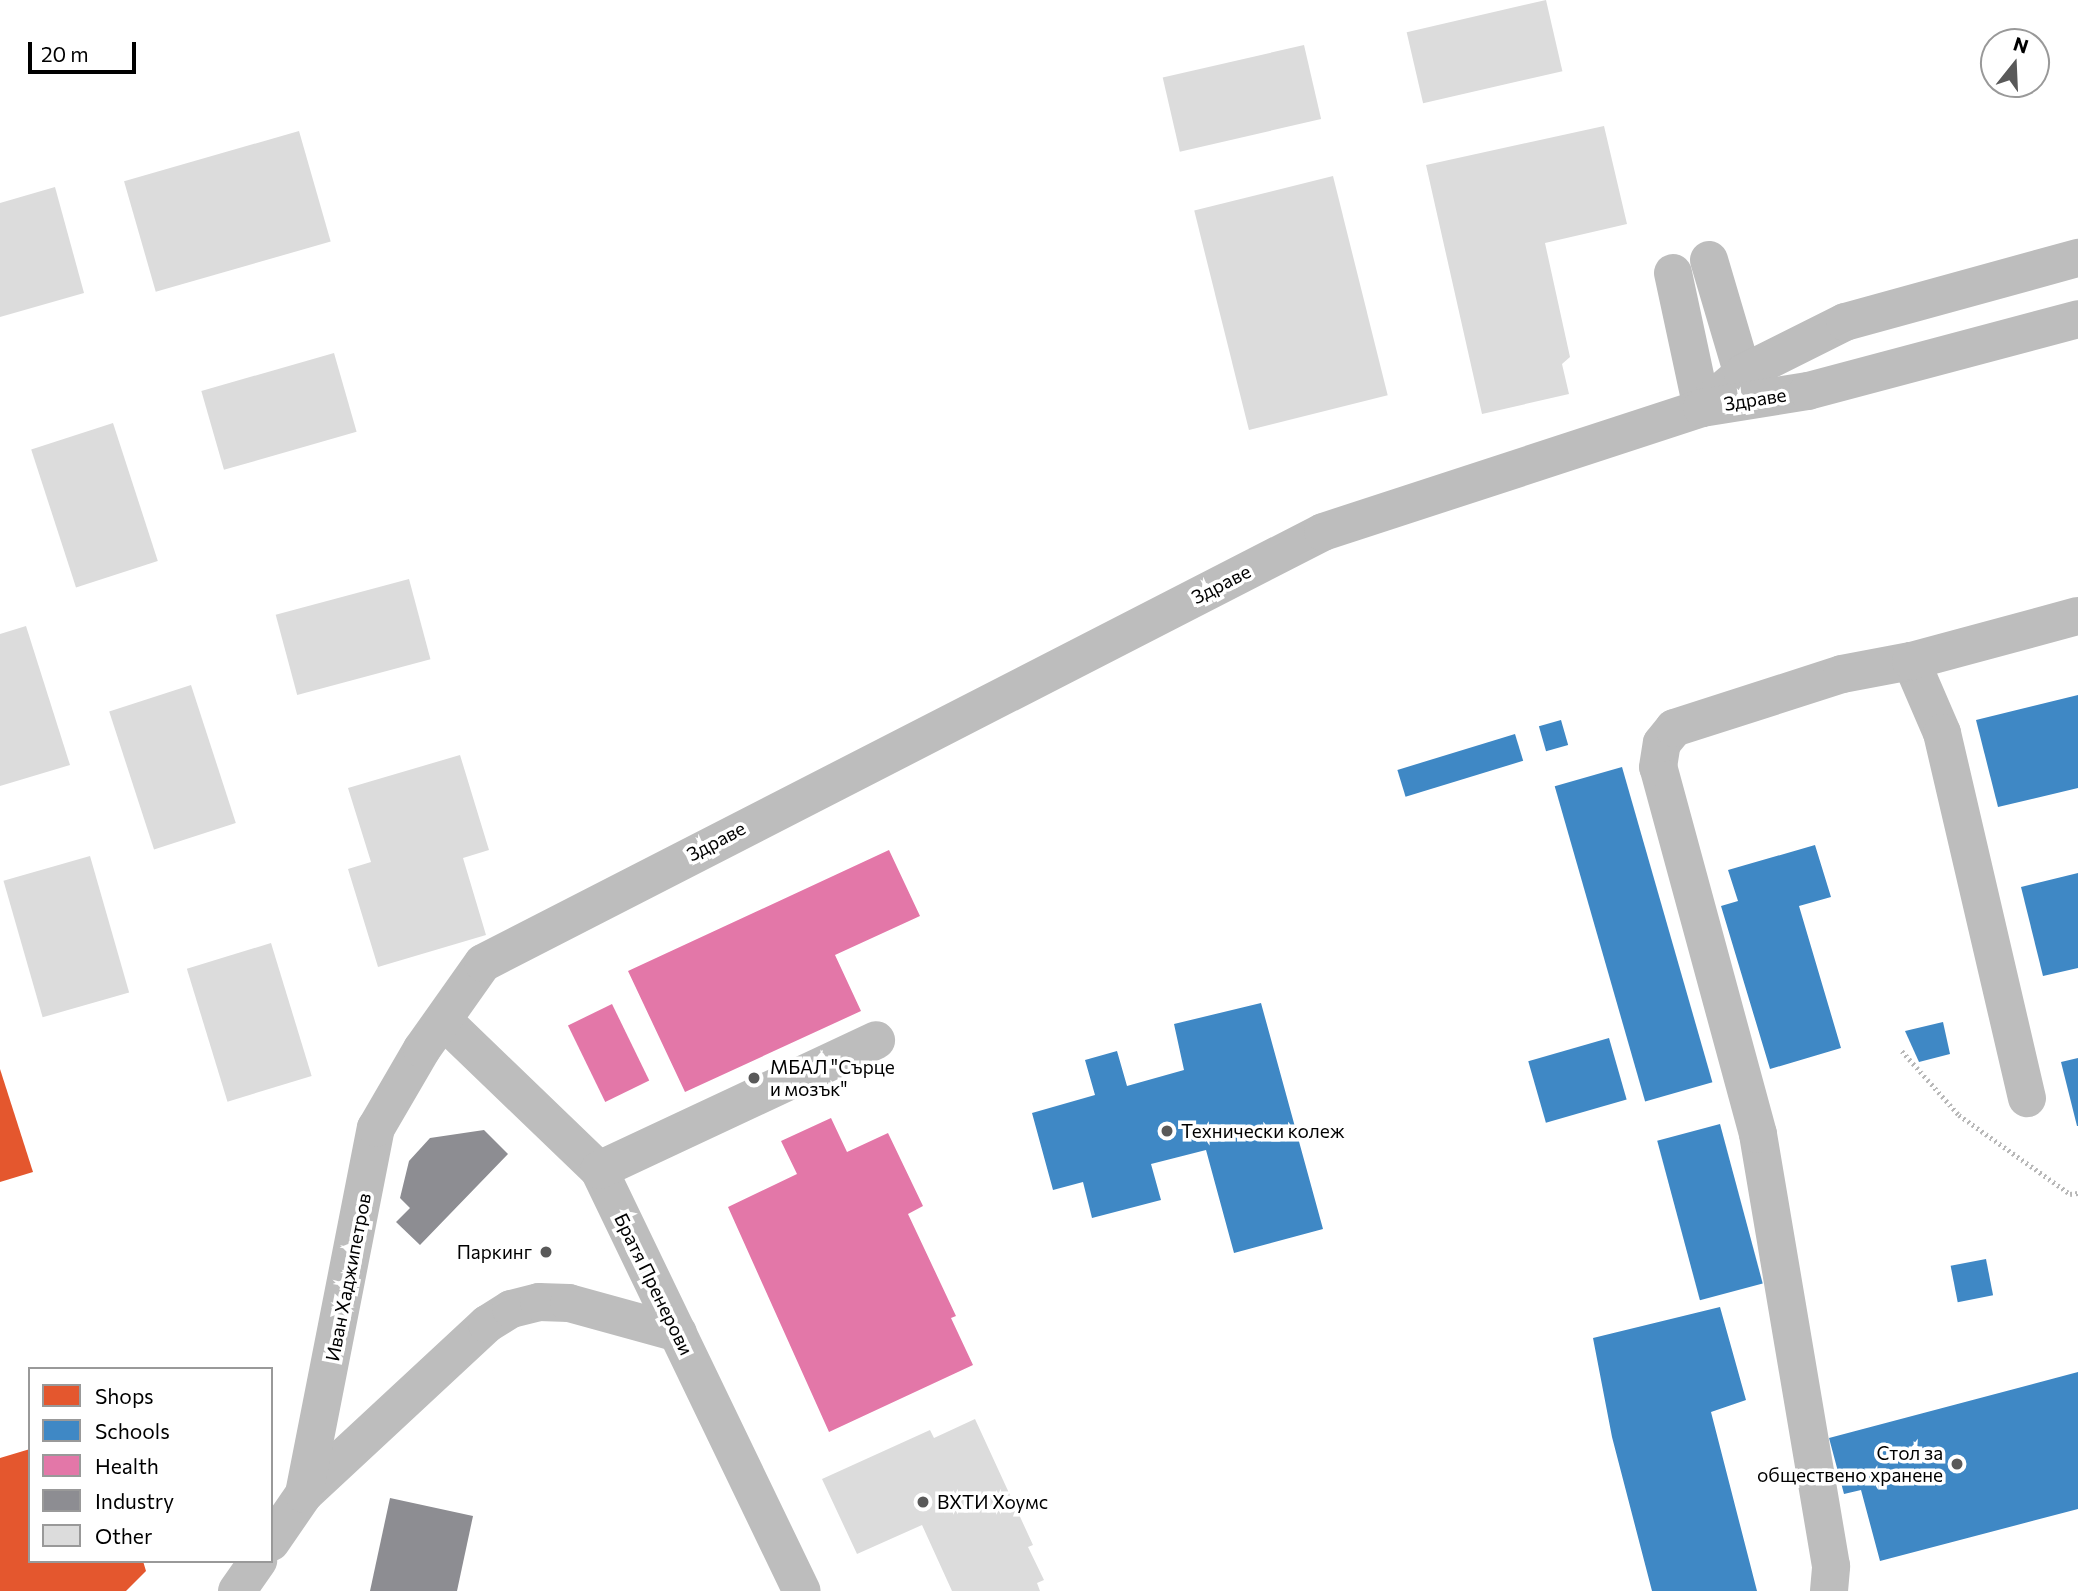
<!DOCTYPE html>
<html>
<head>
<meta charset="utf-8">
<style>
  body { margin:0 }
  #map { position:relative; width:2078px; height:1591px; overflow:hidden; background:#fff; font-family:Commissioner,sans-serif }
  div>[style] { position:absolute }
  [style*='--x'] { left:calc(var(--x)*1px); top:calc(var(--y)*1px); width:calc(var(--w)*1px); rotate:calc(var(--a)*1deg) }
  .shops>* { inset:0; background:#e4572e }
  .schools>* { inset:0; background:#3f88c5; transform-origin:0 0 }
  .health>* { inset:0; background:#e377a8; transform-origin:0 0 }
  .industry>* { inset:0; background:#8d8d92 }
  .building>* { inset:0; background:#dcdcdc; transform-origin:0 0 }
  .path>* { height:4.5px; margin-top:-2.25px; transform-origin:0; background:repeating-linear-gradient(90deg,#b8b8b8 0 2px,transparent 0 5.5px) }
  .minor>* { height:38px; margin:-19px; padding:0 19px; transform-origin:19px; border-radius:19px; background:#bdbdbd }
  .dots>* { width:19px; height:19px; translate:-50% -50%; box-sizing:border-box; border:4px solid #fff; border-radius:50% }
  span { translate:-50% -50%; white-space:nowrap; text-align:center; line-height:1.15; -webkit-text-stroke:7px #fff; paint-order:stroke }
  .street-label { font-size:19px; color:#000 }
  .poi-label { font-size:19px; color:#000 }
  .left { translate:0 -50%; text-align:left }
  .right { translate:-100% -50%; text-align:right }
  .legend { position:absolute; left:28px; top:1367px; width:245px; height:196px; box-sizing:border-box; background:#fff; border:2px solid #999; margin:0; padding:9px 12px; list-style:none; font-size:21px; color:#000 }
  .legend li { display:flex; align-items:center; gap:14px; height:35px }
  .legend b { width:35px; border:2px solid #999 }
  .north { position:absolute; left:1980px; top:28px; width:70px; height:70px; box-sizing:border-box; background:#fff; border:2px solid #999; border-radius:50%; rotate:18deg; font-size:19px; font-weight:700; line-height:28px; text-align:center; color:#000 }
  .north::after { content:''; display:block; margin:auto; width:24px; height:32px; background:#595959; clip-path:polygon(50% 0,100% 100%,50% 72%,0 100%) }
  .scale { position:absolute; left:28px; top:42px; width:108px; height:32px; box-sizing:border-box; border:4px solid #000; border-top:0; padding-left:9px; font-size:21px; line-height:24px; white-space:nowrap; color:#000; -webkit-text-stroke:5px #fff; paint-order:stroke }
</style>
</head>
<body>
<div id="map">
  <div class="shops">
    <i style="clip-path:polygon(0 1069px,33px 1172px,0 1182px)"></i>
    <i style="clip-path:polygon(30px 1449px,30px 1561px,143px 1561px,146px 1571px,126px 1591px,0 1591px,0 1458px)"></i>
  </div>
  <div class="schools">
    <i style="clip-path:polygon(2078px 695px,2078px 788px,1998px 807px,1976px 720px)"></i>
    <i style="left:1561px;top:720px;width:26px;height:23px;rotate:74deg"></i>
    <i style="left:1515px;top:734px;width:28px;height:123px;rotate:73deg"></i>
    <i style="left:1622px;top:767px;width:328px;height:70px;rotate:74deg"></i>
    <i style="clip-path:polygon(1815px 845px,1831px 897px,1799px 906px,1841px 1048px,1770px 1069px,1721px 906px,1738px 901px,1728px 870px)"></i>
    <i style="clip-path:polygon(2078px 873px,2078px 968px,2043px 976px,2021px 887px)"></i>
    <i style="clip-path:polygon(1261px 1003px,1323px 1229px,1234px 1253px,1206px 1150px,1151px 1164px,1161px 1200px,1092px 1218px,1083px 1182px,1053px 1190px,1032px 1113px,1095px 1095px,1085px 1060px,1117px 1051px,1127px 1086px,1184px 1070px,1174px 1024px)"></i>
    <i style="clip-path:polygon(1943px 1022px,1950px 1054px,1919px 1062px,1905px 1031px)"></i>
    <i style="left:1609px;top:1038px;width:64px;height:84px;rotate:74deg"></i>
    <i style="clip-path:polygon(2078px 1058px,2078px 1126px,2077px 1126px,2061px 1062px)"></i>
    <i style="left:1720px;top:1124px;width:165px;height:65px;rotate:75deg"></i>
    <i style="left:1986px;top:1259px;width:37px;height:36px;rotate:79deg"></i>
    <i style="clip-path:polygon(1720px 1307px,1746px 1400px,1711px 1412px,1757px 1591px,1652px 1591px,1612px 1437px,1593px 1338px)"></i>
    <i style="clip-path:polygon(2078px 1372px,2078px 1509px,1880px 1561px,1861px 1490px,1844px 1494px,1829px 1438px)"></i>
  </div>
  <div class="health">
    <i style="clip-path:polygon(889px 850px,920px 916px,835px 955px,861px 1011px,685px 1092px,628px 971px)"></i>
    <i style="left:612px;top:1004px;width:85px;height:49px;rotate:64deg"></i>
    <i style="clip-path:polygon(831px 1118px,847px 1152px,888px 1133px,923px 1206px,908px 1214px,956px 1316px,951px 1318px,973px 1365px,829px 1432px,728px 1207px,797px 1174px,781px 1141px)"></i>
  </div>
  <div class="industry">
    <i style="clip-path:polygon(484px 1130px,508px 1154px,420px 1245px,396px 1222px,410px 1208px,400px 1198px,409px 1161px,430px 1138px)"></i>
    <i style="clip-path:polygon(390px 1498px,473px 1516px,457px 1591px,370px 1591px)"></i>
  </div>
  <div class="building">
    <i style="left:1546px;top:0;width:73px;height:143px;rotate:77deg"></i>
    <i style="left:1304px;top:45px;width:76px;height:145px;rotate:77deg"></i>
    <i style="clip-path:polygon(1604px 126px,1627px 224px,1545px 243px,1570px 357px,1562px 364px,1569px 394px,1482px 414px,1426px 165px)"></i>
    <i style="left:299px;top:131px;width:115px;height:182px;rotate:74deg"></i>
    <i style="left:1333px;top:176px;width:226px;height:143px;rotate:76deg"></i>
    <i style="clip-path:polygon(55px 187px,84px 293px,0 317px,0 203px)"></i>
    <i style="left:334px;top:353px;width:82px;height:138px;rotate:74deg"></i>
    <i style="left:113px;top:423px;width:145px;height:86px;rotate:72deg"></i>
    <i style="left:409px;top:579px;width:83px;height:138px;rotate:75deg"></i>
    <i style="clip-path:polygon(26px 626px,70px 765px,0 786px,0 634px)"></i>
    <i style="left:191px;top:685px;width:145px;height:86px;rotate:72deg"></i>
    <i style="clip-path:polygon(460px 755px,489px 850px,463px 858px,486px 935px,378px 967px,348px 869px,371px 862px,348px 788px)"></i>
    <i style="left:90px;top:856px;width:142px;height:90px;rotate:74deg"></i>
    <i style="left:271px;top:943px;width:139px;height:88px;rotate:73deg"></i>
    <i style="clip-path:polygon(975px 1419px,1033px 1545px,1028px 1547px,1044px 1580px,1037px 1583px,1040px 1591px,952px 1591px,922px 1525px,857px 1554px,822px 1479px,930px 1430px,934px 1438px)"></i>
  </div>
  <div class="path">
    <i style="--x:1902;--y:1051;--w:86;--a:48.3"></i>
    <i style="--x:1959;--y:1115;--w:136;--a:35.4"></i>
    <i style="--x:2070;--y:1194;--w:8;--a:-7"></i>
  </div>
  <div class="minor">
    <i style="--x:1709;--y:260;--w:144;--a:73.5"></i>
    <i style="--x:1673;--y:273;--w:138;--a:77.9"></i>
    <i style="--x:1702;--y:408;--w:54;--a:-40.5"></i>
    <i style="--x:1743;--y:373;--w:114;--a:-26.6"></i>
    <i style="--x:1845;--y:322;--w:242;--a:-15.4"></i>
    <i style="--x:1911;--y:661;--w:78;--a:66.7"></i>
    <i style="--x:1942;--y:733;--w:375;--a:76.9"></i>
    <i style="--x:444;--y:1021;--w:215;--a:43.9"></i>
    <i style="--x:599;--y:1170;--w:467;--a:64.3"></i>
    <i style="--x:599;--y:1170;--w:306;--a:-25.1"></i>
    <i style="--x:304;--y:1494;--w:250;--a:-42.9"></i>
    <i style="--x:487;--y:1324;--w:28;--a:-32"></i>
    <i style="--x:511;--y:1309;--w:29;--a:-14"></i>
    <i style="--x:539;--y:1302;--w:30;--a:2"></i>
    <i style="--x:569;--y:1303;--w:113;--a:15.4"></i>
    <i style="--x:271;--y:1542;--w:58;--a:-55.5"></i>
    <i style="--x:304;--y:1494;--w:373;--a:-78.9"></i>
    <i style="--x:376;--y:1128;--w:91;--a:-59.8"></i>
    <i style="--x:422;--y:1049;--w:105;--a:-54.7"></i>
    <i style="--x:483;--y:963;--w:944;--a:-27.16"></i>
    <i style="--x:1323;--y:532;--w:399;--a:-18.1"></i>
    <i style="--x:1702;--y:408;--w:107;--a:-9.1"></i>
    <i style="--x:1808;--y:391;--w:279;--a:-14.9"></i>
    <i style="--x:237;--y:1591;--w:37;--a:-55"></i>
    <i style="--x:1829;--y:1591;--w:25;--a:-85"></i>
    <i style="--x:1831;--y:1566;--w:438;--a:-99.6"></i>
    <i style="--x:1758;--y:1134;--w:380;--a:-105.2"></i>
    <i style="--x:1658;--y:767;--w:24;--a:-81"></i>
    <i style="--x:1662;--y:743;--w:19;--a:-51"></i>
    <i style="--x:1674;--y:728;--w:176;--a:-17.8"></i>
    <i style="--x:1842;--y:674;--w:70;--a:-10.7"></i>
    <i style="--x:1911;--y:661;--w:173;--a:-15.1"></i>
  </div>
  <div class="dots">
    <i style="left:754px;top:1078px;background:#595959"></i>
    <i style="left:1167px;top:1131px;background:#595959"></i>
    <i style="left:546px;top:1252px;background:#595959"></i>
    <i style="left:1957px;top:1464px;background:#595959"></i>
    <i style="left:923px;top:1502px;background:#595959"></i>
  </div>
  <div class="street-label">
    <span style="left:1755px;top:399px;rotate:-9deg">Здраве</span>
    <span style="left:1221px;top:584px;rotate:-27deg">Здраве</span>
    <span style="left:716px;top:841px;rotate:-28deg">Здраве</span>
    <span style="left:348px;top:1277px;rotate:-79deg">Иван Хаджипетров</span>
    <span style="left:654px;top:1284px;rotate:64deg">Братя Пренерови</span>
  </div>
  <div class="poi-label">
    <span class="left" style="left:770px;top:1078px">МБАЛ "Сърце<br>и мозък"</span>
    <span class="left" style="left:1181px;top:1131px">Технически колеж</span>
    <span class="right" style="left:532px;top:1252px">Паркинг</span>
    <span class="right" style="left:1943px;top:1464px">Стол за<br>обществено хранене</span>
    <span class="left" style="left:937px;top:1502px">ВХТИ Хоумс</span>
  </div>
  <ul class="legend">
  <li><b style="height:19px;background:#e4572e"></b>Shops</li>
  <li><b style="height:19px;background:#3f88c5"></b>Schools</li>
  <li><b style="height:19px;background:#e377a8"></b>Health</li>
  <li><b style="height:19px;background:#8d8d92"></b>Industry</li>
  <li><b style="height:19px;background:#dcdcdc"></b>Other</li>
  </ul>
  <div class="north">N</div>
  <div class="scale">20 m</div>
</div>
</body>
</html>
